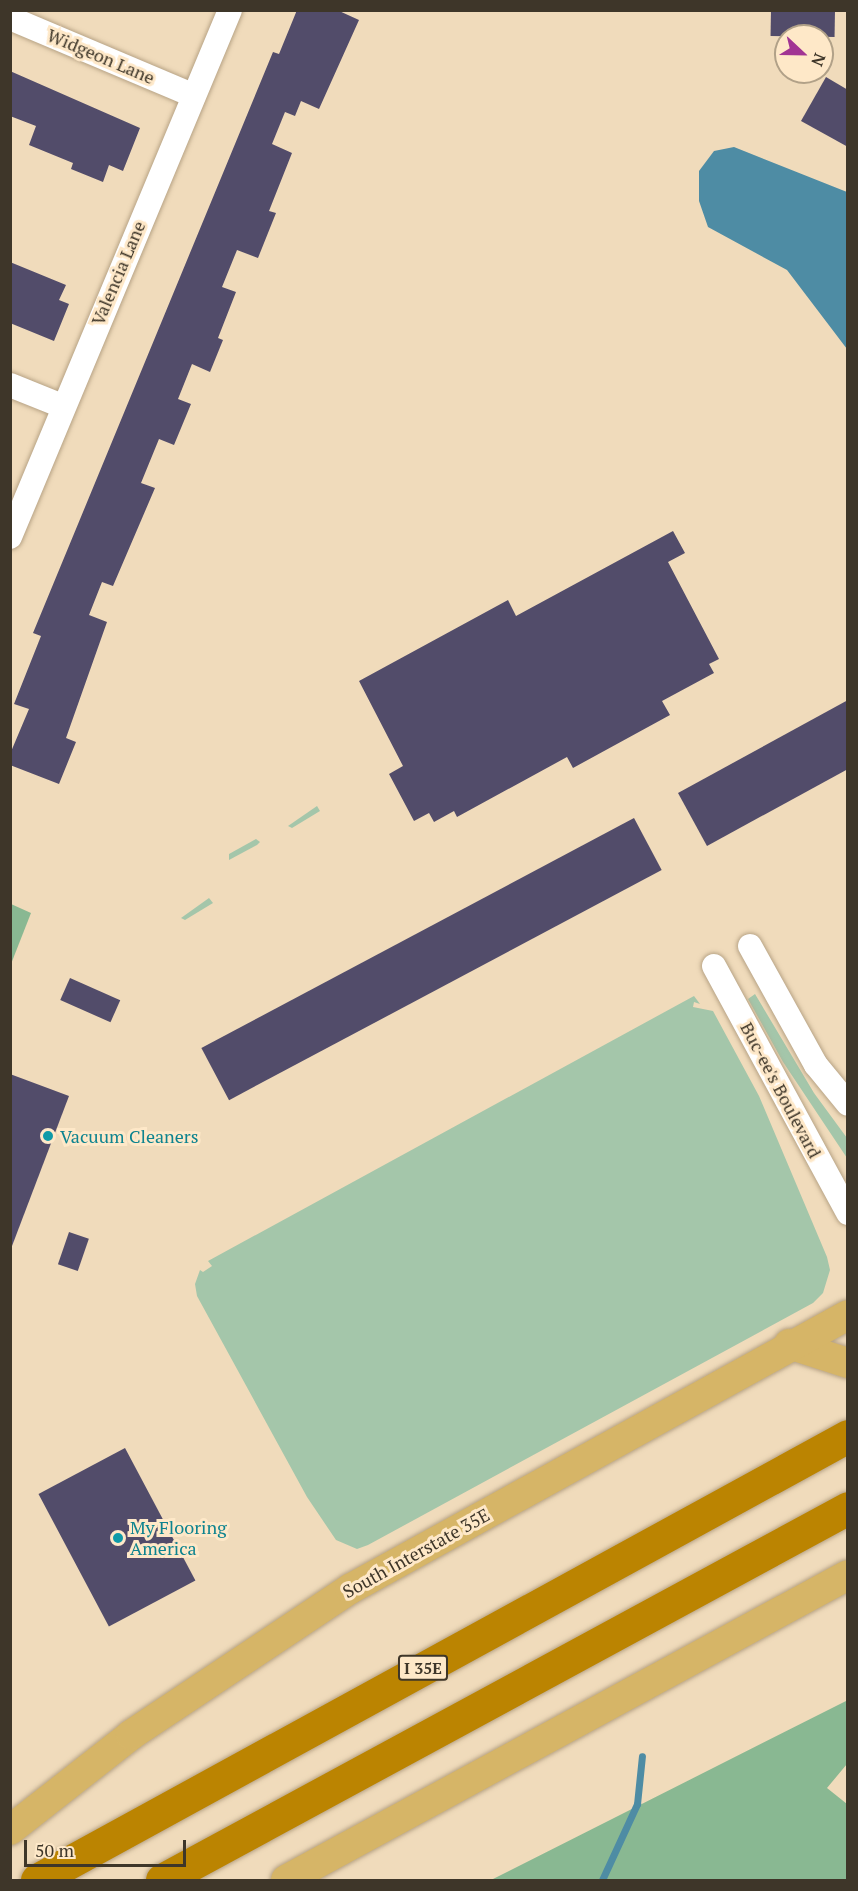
<!DOCTYPE html>
<html>
<head>
<meta charset="utf-8">
<style>
  body { margin:0 }
  #map { position:relative; width:858px; height:1891px; overflow:hidden; background:#f0dbbb; font-family:"PT Serif",serif }
  div>[style] { position:absolute }
  [style*='--x'] { left:calc(var(--x)*1px); top:calc(var(--y)*1px); width:calc(var(--w)*1px); rotate:calc(var(--a)*1deg) }
  .green>* { inset:0; background:#a4c6aa }
  .forest>* { inset:0; background:#89b892 }
  .water>* { inset:0; background:#4e8ca4 }
  .stream>* { height:7px; margin:-3.5px; padding:0 3.5px; transform-origin:3.5px; border-radius:3.5px; background:#4e8ca4 }
  .building>* { inset:0; background:#524c6a; transform-origin:0 0 }
  .roads { filter:drop-shadow(0 0 2px #b7a385) drop-shadow(0 0 2px #b7a385) }
  .minor>* { height:24px; margin:-12px; padding:0 12px; transform-origin:12px; border-radius:12px; background:#fff }
  .major>* { height:30px; margin:-15px; padding:0 15px; transform-origin:15px; border-radius:15px; background:#d6b567 }
  .highway>* { height:33px; margin:-16.5px; padding:0 16.5px; transform-origin:16.5px; border-radius:16.5px; background:#bb8401 }
  .dots>* { width:16px; height:16px; translate:-50% -50%; box-sizing:border-box; border:3px solid #fee8c8; border-radius:50% }
  span { translate:-50% -50%; white-space:nowrap; text-align:center; line-height:1.15; -webkit-text-stroke:6px #fee8c8; paint-order:stroke }
  .shield-label span { padding:2px 4px; background:#fee8c8; border:2px solid; border-radius:4px; -webkit-text-stroke-width:0 }
  .shield-label { font-size:16px; color:#3e3629; font-weight:700 }
  .street-label { font-size:18px; color:#3e3629 }
  .culture-label { font-size:18px; color:#0d838f }
  .left { translate:0 -50%; text-align:left }
  .frame { position:absolute; inset:0; border:12px solid #3e3629; pointer-events:none }
  .north { position:absolute; left:774px; top:24px; width:60px; height:60px; box-sizing:border-box; background:#fee8c8; border:2px solid #b1a188; border-radius:50%; rotate:112deg; font-size:16px; font-weight:700; line-height:24px; text-align:center; color:#3e3629 }
  .north::after { content:''; display:block; margin:auto; width:21px; height:27px; background:#a13493; clip-path:polygon(50% 0,100% 100%,50% 72%,0 100%) }
  .scale { position:absolute; left:24px; top:1840px; width:162px; height:27px; box-sizing:border-box; border:3px solid #3e3629; border-top:0; padding-left:8px; font-size:18px; line-height:21px; white-space:nowrap; color:#3e3629; -webkit-text-stroke:4px #fee8c8; paint-order:stroke }
</style>
</head>
<body>
<div id="map">
  <div class="green">
    <i style="clip-path:polygon(317px 806px,320px 811px,292px 828px,288px 826px)"></i>
    <i style="clip-path:polygon(256px 839px,260px 842px,257px 845px,229px 860px,229px 854px)"></i>
    <i style="clip-path:polygon(209px 898px,213px 903px,185px 920px,181px 918px)"></i>
    <i style="clip-path:polygon(755px 994px,814px 1093px,847px 1138px,847px 1158px,783px 1062px,748px 999px)"></i>
    <i style="clip-path:polygon(694px 996px,700px 1004px,694px 1002px,693px 1007px,713px 1011px,759px 1096px,827px 1257px,830px 1270px,823px 1293px,813px 1303px,368px 1545px,357px 1549px,336px 1540px,307px 1497px,197px 1296px,195px 1284px,200px 1270px,203px 1272px,212px 1266px,208px 1261px)"></i>
  </div>
  <div class="forest">
    <i style="clip-path:polygon(11px 904px,31px 913px,11px 964px)"></i>
    <i style="clip-path:polygon(846px 1701px,847px 1764px,827px 1788px,847px 1804px,847px 1880px,491px 1880px)"></i>
  </div>
  <div class="water">
    <i style="clip-path:polygon(734px 147px,847px 192px,847px 349px,787px 270px,708px 227px,699px 201px,699px 171px,714px 151px)"></i>
  </div>
  <div class="stream">
    <i style="--x:602;--y:1880;--w:84;--a:-65.3"></i>
    <i style="--x:637;--y:1804;--w:48;--a:-84.1"></i>
  </div>
  <div class="building">
    <i style="clip-path:polygon(297px 10px,337px 10px,359px 20px,319px 109px,301px 101px,295px 116px,285px 112px,272px 144px,292px 153px,269px 211px,276px 213px,258px 258px,237px 250px,222px 287px,236px 292px,218px 338px,223px 340px,210px 372px,192px 364px,178px 399px,191px 404px,174px 445px,159px 439px,141px 483px,155px 488px,113px 586px,102px 582px,89px 615px,107px 622px,66px 738px,76px 742px,59px 784px,10px 765px,10px 754px,29px 709px,14px 704px,41px 636px,33px 633px,273px 52px,279px 54px)"></i>
    <i style="left:771px;top:10px;width:64px;height:26px;rotate:1deg"></i>
    <i style="clip-path:polygon(10px 71px,140px 128px,123px 171px,109px 165px,103px 182px,71px 169px,73px 163px,29px 145px,36px 126px,10px 116px)"></i>
    <i style="clip-path:polygon(826px 77px,848px 90px,848px 147px,801px 121px)"></i>
    <i style="clip-path:polygon(10px 262px,66px 285px,59px 300px,69px 304px,54px 341px,10px 323px)"></i>
    <i style="clip-path:polygon(673px 531px,685px 553px,668px 562px,719px 659px,709px 664px,714px 673px,662px 701px,670px 715px,573px 768px,567px 757px,457px 817px,454px 811px,434px 822px,429px 813px,414px 821px,389px 774px,403px 766px,359px 681px,508px 600px,516px 616px)"></i>
    <i style="clip-path:polygon(848px 700px,848px 769px,707px 846px,678px 793px)"></i>
    <i style="left:634px;top:818px;width:59px;height:490px;rotate:62deg"></i>
    <i style="left:70px;top:978px;width:55px;height:24px;rotate:24deg"></i>
    <i style="clip-path:polygon(10px 1074px,69px 1096px,12px 1246px,10px 1246px)"></i>
    <i style="left:69px;top:1232px;width:21px;height:34px;rotate:19deg"></i>
    <i style="left:125px;top:1448px;width:150px;height:98px;rotate:62deg"></i>
  </div>
  <div class="roads">
    <div class="minor">
      <i style="--x:10;--y:18;--w:198;--a:22.9"></i>
      <i style="--x:10;--y:385;--w:56;--a:22"></i>
      <i style="--x:10;--y:537;--w:571;--a:-67.34"></i>
      <i style="--x:750;--y:946;--w:136;--a:61"></i>
      <i style="--x:816;--y:1065;--w:50;--a:50.6"></i>
      <i style="--x:714;--y:966;--w:281;--a:61.5"></i>
    </div>
    <div class="major">
      <i style="--x:789;--y:1344;--w:62;--a:17.9"></i>
      <i style="--x:10;--y:1830;--w:154;--a:-38.1"></i>
      <i style="--x:131;--y:1735;--w:263;--a:-33.7"></i>
      <i style="--x:350;--y:1589;--w:568;--a:-28.82"></i>
      <i style="--x:286;--y:1880;--w:639;--a:-28.49"></i>
    </div>
    <div class="highway">
      <i style="--x:37;--y:1880;--w:925;--a:-28.7"></i>
      <i style="--x:162;--y:1880;--w:780;--a:-28.47"></i>
    </div>
  </div>
  <div class="dots">
    <i style="left:48px;top:1136px;background:#0f9aa8"></i>
    <i style="left:118px;top:1538px;background:#0f9aa8"></i>
  </div>
  <div class="shield-label">
    <span style="left:423px;top:1668px">I 35E</span>
  </div>
  <div class="street-label">
    <span style="left:101px;top:56px;rotate:23deg">Widgeon Lane</span>
    <span style="left:118px;top:273px;rotate:-67deg">Valencia Lane</span>
    <span style="left:781px;top:1090px;rotate:62deg">Buc-ee's Boulevard</span>
    <span style="left:416px;top:1553px;rotate:-29deg">South Interstate 35E</span>
  </div>
  <div class="culture-label">
    <span class="left" style="left:60px;top:1136px">Vacuum Cleaners</span>
    <span class="left" style="left:130px;top:1538px">My Flooring<br>America</span>
  </div>
  <div class="frame"></div>
  <div class="north">N</div>
  <div class="scale">50 m</div>
</div>
</body>
</html>
